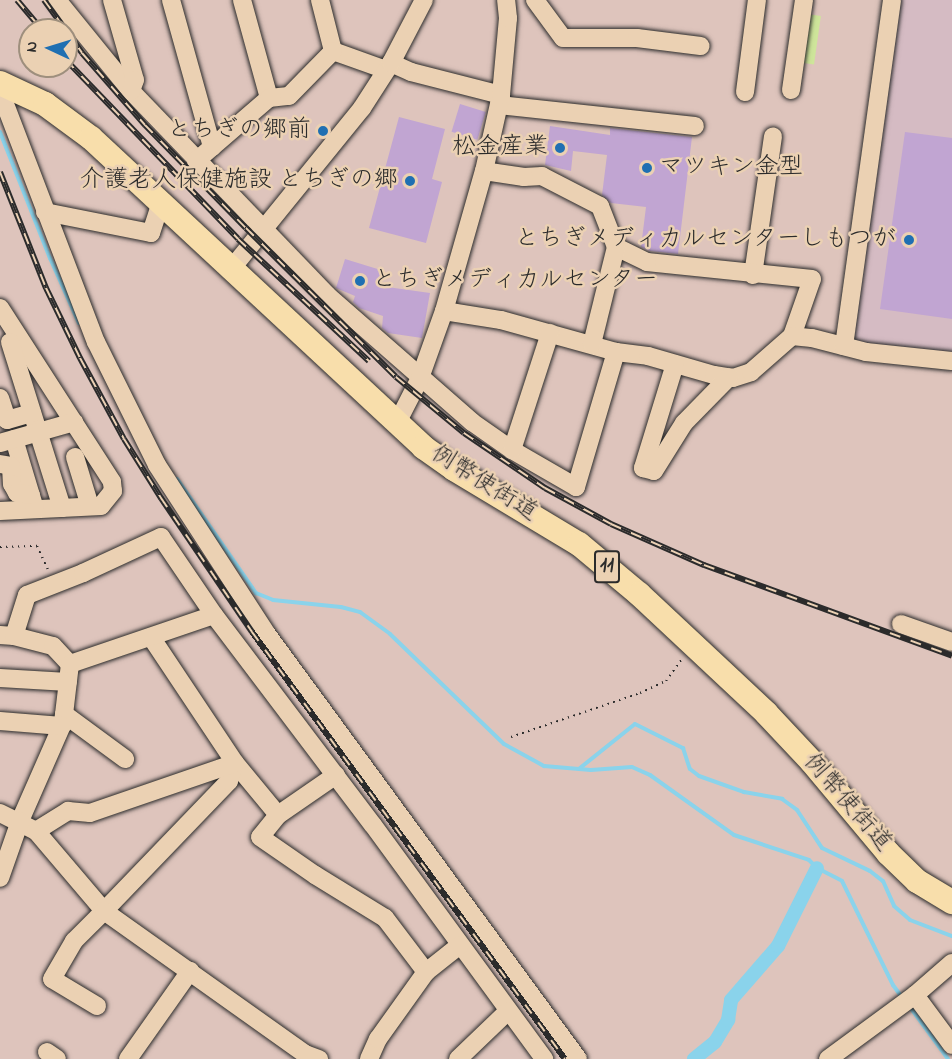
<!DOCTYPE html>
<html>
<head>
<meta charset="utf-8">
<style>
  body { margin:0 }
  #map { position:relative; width:952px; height:1059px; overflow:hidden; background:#dec4bc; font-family:"Indie Flower","Klee One",sans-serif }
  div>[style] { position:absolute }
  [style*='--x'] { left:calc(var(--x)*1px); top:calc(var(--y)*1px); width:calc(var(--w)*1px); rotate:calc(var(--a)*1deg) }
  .built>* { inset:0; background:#d5bbc3 }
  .green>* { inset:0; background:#cee59a; transform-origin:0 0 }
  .stream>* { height:4px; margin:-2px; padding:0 2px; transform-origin:2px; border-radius:2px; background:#8ad3eb }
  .canal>* { height:14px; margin:-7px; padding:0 7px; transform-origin:7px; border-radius:7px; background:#8ad3eb }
  .building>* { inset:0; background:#c1a5d2; transform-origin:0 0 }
  .path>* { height:2px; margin-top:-1px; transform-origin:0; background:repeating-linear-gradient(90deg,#2b2b2b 0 1.5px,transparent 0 6px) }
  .roads { filter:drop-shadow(0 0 2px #2b2b2b) drop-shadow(0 0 2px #2b2b2b) }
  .minor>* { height:18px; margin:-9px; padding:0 9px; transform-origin:9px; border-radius:9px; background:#ebd1b3 }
  .major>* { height:24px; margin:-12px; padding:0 12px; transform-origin:12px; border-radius:12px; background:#f8deab }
  .rail>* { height:6px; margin-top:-3px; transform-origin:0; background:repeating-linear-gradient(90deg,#ebd1b3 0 11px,#2b2b2b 0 22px); box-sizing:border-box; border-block:2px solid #2b2b2b }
  .dots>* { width:16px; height:16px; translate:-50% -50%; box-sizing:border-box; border:3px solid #ebd1b3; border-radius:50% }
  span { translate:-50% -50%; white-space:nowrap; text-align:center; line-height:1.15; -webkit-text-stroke:5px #ebd1b3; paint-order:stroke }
  .shield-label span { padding:2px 4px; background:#ebd1b3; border:2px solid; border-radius:4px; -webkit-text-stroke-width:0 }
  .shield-label { font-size:22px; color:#2b2b2b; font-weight:700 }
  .poi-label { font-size:24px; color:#2b2b2b }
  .right { translate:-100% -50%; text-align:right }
  .left { translate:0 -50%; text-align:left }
  .street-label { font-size:24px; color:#2b2b2b }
  .north { position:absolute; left:18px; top:18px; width:60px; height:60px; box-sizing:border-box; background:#ebd1b3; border:2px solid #9e8f7d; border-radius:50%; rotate:274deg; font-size:16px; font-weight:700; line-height:24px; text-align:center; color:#2b2b2b }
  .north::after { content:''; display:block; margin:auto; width:21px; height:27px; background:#1f6fb2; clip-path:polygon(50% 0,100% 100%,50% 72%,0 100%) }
</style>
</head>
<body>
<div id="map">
  <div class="built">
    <i style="clip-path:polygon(900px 0,952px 0,952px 354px,850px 343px)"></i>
  </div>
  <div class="green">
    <i style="left:807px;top:14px;width:14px;height:49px;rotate:8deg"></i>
  </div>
  <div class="stream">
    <i style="--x:0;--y:132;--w:136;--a:68.4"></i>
    <i style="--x:50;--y:258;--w:71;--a:66"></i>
    <i style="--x:177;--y:479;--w:139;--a:55.3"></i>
    <i style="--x:256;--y:593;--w:18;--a:22"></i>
    <i style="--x:273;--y:600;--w:68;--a:5.9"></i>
    <i style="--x:341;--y:607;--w:20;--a:15"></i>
    <i style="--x:360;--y:612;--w:37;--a:36"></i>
    <i style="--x:390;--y:634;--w:158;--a:44"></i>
    <i style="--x:504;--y:744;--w:46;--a:28.8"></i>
    <i style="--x:544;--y:766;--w:47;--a:4.9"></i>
    <i style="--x:591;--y:770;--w:41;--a:-4.2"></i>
    <i style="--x:632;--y:767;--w:20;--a:24"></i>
    <i style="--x:650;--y:775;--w:103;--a:35.5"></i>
    <i style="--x:734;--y:835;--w:79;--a:18.4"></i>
    <i style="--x:809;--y:860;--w:11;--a:45"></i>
    <i style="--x:817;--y:868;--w:28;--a:27"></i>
    <i style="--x:842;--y:881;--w:116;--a:63.9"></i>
    <i style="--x:893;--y:985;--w:17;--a:54"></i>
    <i style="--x:580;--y:768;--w:70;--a:-38.7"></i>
    <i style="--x:635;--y:724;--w:54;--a:26.6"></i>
    <i style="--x:683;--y:748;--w:22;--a:72"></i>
    <i style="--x:690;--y:769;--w:11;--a:38"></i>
    <i style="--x:699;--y:776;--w:48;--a:19.6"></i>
    <i style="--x:744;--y:792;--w:39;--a:10"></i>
    <i style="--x:782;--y:799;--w:19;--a:36"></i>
    <i style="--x:797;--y:810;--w:45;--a:56.7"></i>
    <i style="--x:822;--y:848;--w:53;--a:25.6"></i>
    <i style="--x:870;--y:871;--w:16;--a:38"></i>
    <i style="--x:883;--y:881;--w:27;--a:66"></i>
    <i style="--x:894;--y:906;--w:21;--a:41"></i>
    <i style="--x:910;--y:920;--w:45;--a:20.9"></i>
    <i style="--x:910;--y:1007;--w:64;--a:53.8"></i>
  </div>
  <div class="canal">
    <i style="--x:694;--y:1059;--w:27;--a:-39"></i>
    <i style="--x:715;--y:1042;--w:26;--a:-59"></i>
    <i style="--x:728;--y:1020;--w:20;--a:-81"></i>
    <i style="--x:731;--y:1000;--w:72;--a:-49"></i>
    <i style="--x:778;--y:946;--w:87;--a:-63.4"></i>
  </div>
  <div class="building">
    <i style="left:460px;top:104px;width:27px;height:29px;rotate:17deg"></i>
    <i style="clip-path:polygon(399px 117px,445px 129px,432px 179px,442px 182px,426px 243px,369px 228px)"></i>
    <i style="clip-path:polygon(550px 126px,610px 135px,610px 128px,692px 137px,678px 254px,650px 251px,641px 247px,646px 207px,611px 203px,602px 195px,607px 155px,573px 151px,571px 171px,545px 165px)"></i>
    <i style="clip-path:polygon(905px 132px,952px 138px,952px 319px,880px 309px)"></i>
    <i style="clip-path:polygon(345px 259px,384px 271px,380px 286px,430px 293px,422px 338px,388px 333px,382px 328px,383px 316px,359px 308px,353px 302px,355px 296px,336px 288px)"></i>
  </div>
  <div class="path">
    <i style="--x:0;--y:547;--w:37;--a:-2"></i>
    <i style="--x:37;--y:546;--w:26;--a:65"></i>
    <i style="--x:511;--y:737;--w:136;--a:-18.8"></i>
    <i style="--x:640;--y:693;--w:29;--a:-25"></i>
    <i style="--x:666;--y:681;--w:27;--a:-54"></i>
  </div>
  <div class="roads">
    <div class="minor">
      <i style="--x:57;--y:0;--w:117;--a:50.9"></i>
      <i style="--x:131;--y:91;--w:283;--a:46.1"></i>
      <i style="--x:327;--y:295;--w:193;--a:41.2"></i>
      <i style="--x:472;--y:422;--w:49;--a:35"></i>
      <i style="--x:512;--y:450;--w:74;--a:30"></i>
      <i style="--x:576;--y:487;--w:141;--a:-73.5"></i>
      <i style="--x:112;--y:0;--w:83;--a:74"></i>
      <i style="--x:135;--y:80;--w:12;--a:110"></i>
      <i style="--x:171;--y:0;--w:153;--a:74.4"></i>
      <i style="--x:242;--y:0;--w:102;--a:74.6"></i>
      <i style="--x:320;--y:0;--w:53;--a:75.7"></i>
      <i style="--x:535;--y:0;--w:47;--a:53.6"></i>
      <i style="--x:563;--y:38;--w:74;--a:0"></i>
      <i style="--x:637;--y:38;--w:64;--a:7.2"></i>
      <i style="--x:333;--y:51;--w:56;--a:19.7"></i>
      <i style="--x:391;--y:63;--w:22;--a:24"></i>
      <i style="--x:411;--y:72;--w:93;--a:14.3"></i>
      <i style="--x:791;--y:90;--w:91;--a:-81.8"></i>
      <i style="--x:0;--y:91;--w:269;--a:69.1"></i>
      <i style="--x:96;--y:342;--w:137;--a:63.6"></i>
      <i style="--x:157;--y:465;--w:200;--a:57"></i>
      <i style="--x:266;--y:633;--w:528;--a:53.78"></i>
      <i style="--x:745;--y:92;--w:93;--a:-82.6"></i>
      <i style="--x:499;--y:105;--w:197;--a:6.1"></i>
      <i style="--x:196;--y:161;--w:96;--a:-40.8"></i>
      <i style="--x:269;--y:98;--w:20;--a:-6"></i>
      <i style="--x:289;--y:96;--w:63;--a:-45.6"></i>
      <i style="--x:45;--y:212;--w:108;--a:11.2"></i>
      <i style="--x:151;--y:233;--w:33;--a:-72"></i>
      <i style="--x:232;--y:268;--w:206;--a:-50.9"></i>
      <i style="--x:362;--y:108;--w:54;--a:-57.2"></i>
      <i style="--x:391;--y:63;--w:71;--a:-62.4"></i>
      <i style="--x:753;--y:275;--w:140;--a:-81.8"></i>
      <i style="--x:0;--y:308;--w:207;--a:57.2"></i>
      <i style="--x:112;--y:482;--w:9;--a:84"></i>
      <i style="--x:113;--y:491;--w:19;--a:129"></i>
      <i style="--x:101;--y:506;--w:101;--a:177.2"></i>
      <i style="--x:444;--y:311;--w:58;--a:9"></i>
      <i style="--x:501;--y:320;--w:119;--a:15.5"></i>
      <i style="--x:616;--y:352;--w:32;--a:7"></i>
      <i style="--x:648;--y:356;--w:69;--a:16.1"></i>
      <i style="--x:714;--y:375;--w:19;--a:9"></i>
      <i style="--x:733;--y:378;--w:19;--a:-18"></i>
      <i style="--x:751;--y:372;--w:55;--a:-41.3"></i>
      <i style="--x:792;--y:336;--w:60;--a:-70.7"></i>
      <i style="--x:812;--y:279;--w:166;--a:-174.1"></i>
      <i style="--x:647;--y:262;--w:34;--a:-154"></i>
      <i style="--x:616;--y:247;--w:44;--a:-111.3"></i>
      <i style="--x:600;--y:206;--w:65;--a:-152.7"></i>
      <i style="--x:542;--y:176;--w:18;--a:177"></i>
      <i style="--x:524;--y:177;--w:40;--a:-171.5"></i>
      <i style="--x:792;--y:336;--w:20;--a:6"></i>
      <i style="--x:812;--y:338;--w:56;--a:14.5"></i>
      <i style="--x:866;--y:352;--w:86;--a:6"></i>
      <i style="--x:10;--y:342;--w:174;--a:72.6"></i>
      <i style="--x:592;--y:344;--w:100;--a:-76.1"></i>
      <i style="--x:844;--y:346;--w:349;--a:-82.1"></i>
      <i style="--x:675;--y:364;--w:109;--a:107.1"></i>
      <i style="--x:643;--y:468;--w:11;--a:15"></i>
      <i style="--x:654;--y:471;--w:57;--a:-58"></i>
      <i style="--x:684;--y:423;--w:64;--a:-45.6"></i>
      <i style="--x:0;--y:398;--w:23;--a:72"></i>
      <i style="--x:7;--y:420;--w:26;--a:-16"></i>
      <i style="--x:397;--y:423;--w:51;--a:-62.9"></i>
      <i style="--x:420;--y:378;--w:71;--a:-70.3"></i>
      <i style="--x:444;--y:311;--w:146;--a:-74.1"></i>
      <i style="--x:484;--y:171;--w:78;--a:-77.4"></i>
      <i style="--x:501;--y:95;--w:77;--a:-84.8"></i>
      <i style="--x:508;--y:18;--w:18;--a:-96"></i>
      <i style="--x:14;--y:439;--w:73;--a:73.3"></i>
      <i style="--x:0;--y:443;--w:77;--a:-15.8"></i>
      <i style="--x:512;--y:450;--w:123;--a:-72"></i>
      <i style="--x:75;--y:457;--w:51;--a:73"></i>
      <i style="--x:0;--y:464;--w:11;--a:10"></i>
      <i style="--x:11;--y:466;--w:18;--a:87"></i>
      <i style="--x:12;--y:484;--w:10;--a:61"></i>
      <i style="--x:17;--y:493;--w:14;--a:8"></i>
      <i style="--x:901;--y:624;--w:54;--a:19.4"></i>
      <i style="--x:0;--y:635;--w:14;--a:4"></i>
      <i style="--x:14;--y:636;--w:40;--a:14.4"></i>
      <i style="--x:53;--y:646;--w:25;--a:47"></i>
      <i style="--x:70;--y:664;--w:59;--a:96.8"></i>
      <i style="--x:63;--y:723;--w:107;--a:113.7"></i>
      <i style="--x:20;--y:821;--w:60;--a:109.3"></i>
      <i style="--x:14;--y:636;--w:43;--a:-72.4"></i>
      <i style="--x:27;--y:595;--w:60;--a:-21.4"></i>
      <i style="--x:83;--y:573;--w:86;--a:-24.8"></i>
      <i style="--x:161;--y:537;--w:94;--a:55.8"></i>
      <i style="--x:214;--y:615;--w:263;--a:52.9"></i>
      <i style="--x:373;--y:825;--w:290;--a:53.8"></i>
      <i style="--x:151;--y:637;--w:151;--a:56.3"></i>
      <i style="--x:235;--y:763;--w:67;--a:50.4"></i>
      <i style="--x:70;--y:664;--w:152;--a:-18.8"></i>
      <i style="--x:0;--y:678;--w:68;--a:3.4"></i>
      <i style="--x:64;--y:714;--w:76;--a:36.4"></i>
      <i style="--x:0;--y:721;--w:62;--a:4.6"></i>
      <i style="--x:336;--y:775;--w:70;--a:145.4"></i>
      <i style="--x:278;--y:815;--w:28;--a:129"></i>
      <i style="--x:260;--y:837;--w:67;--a:34.6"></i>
      <i style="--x:315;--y:875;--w:82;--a:31.6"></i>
      <i style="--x:385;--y:918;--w:68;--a:52.8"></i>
      <i style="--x:0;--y:813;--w:40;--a:26.6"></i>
      <i style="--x:36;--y:831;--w:105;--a:49.6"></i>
      <i style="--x:104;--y:911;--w:180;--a:-46.1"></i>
      <i style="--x:229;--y:781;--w:19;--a:-72"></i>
      <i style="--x:36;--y:831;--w:38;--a:-32"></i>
      <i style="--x:68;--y:811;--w:22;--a:5"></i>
      <i style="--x:90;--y:813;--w:153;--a:-19"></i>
      <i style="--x:915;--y:995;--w:62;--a:53.5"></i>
      <i style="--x:97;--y:1006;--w:52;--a:-149"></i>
      <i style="--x:52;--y:979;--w:44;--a:-59.9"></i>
      <i style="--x:74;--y:941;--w:42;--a:-45"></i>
      <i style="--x:104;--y:911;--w:247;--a:35.4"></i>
      <i style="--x:305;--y:1054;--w:15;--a:20"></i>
      <i style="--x:47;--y:1052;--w:12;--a:35"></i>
      <i style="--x:128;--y:1059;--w:108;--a:-54.8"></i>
      <i style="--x:369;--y:1059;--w:22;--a:-66"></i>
      <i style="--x:378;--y:1039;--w:82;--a:-54.4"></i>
      <i style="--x:426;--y:972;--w:43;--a:-38.5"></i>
      <i style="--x:458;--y:1059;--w:69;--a:-43.8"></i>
      <i style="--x:828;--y:1059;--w:108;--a:-36.3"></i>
      <i style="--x:915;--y:995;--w:49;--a:-40.9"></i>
    </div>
    <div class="major">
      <i style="--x:0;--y:83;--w:50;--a:25"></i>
      <i style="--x:45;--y:104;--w:57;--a:36.5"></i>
      <i style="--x:91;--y:138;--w:454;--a:42.9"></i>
      <i style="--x:423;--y:447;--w:38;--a:35"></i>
      <i style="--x:454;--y:469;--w:146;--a:31"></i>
      <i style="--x:579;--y:544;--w:78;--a:39.8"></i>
      <i style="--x:639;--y:594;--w:174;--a:43.1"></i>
      <i style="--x:766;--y:713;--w:67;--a:46.8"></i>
      <i style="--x:812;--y:762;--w:119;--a:50.1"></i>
      <i style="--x:888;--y:853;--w:40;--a:44"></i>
      <i style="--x:917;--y:881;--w:41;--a:31"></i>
    </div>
  </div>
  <div class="rail">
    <i style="--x:17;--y:0;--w:39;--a:50"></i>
    <i style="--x:44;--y:0;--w:37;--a:54"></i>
    <i style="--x:66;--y:30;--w:28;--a:55"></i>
    <i style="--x:82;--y:53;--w:96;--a:48.8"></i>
    <i style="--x:145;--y:125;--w:144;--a:45.6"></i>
    <i style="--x:246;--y:228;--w:211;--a:44.8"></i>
    <i style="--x:396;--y:377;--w:88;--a:39.5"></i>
    <i style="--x:464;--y:433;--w:98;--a:34.2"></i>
    <i style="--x:545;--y:488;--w:75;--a:28.6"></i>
    <i style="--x:611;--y:524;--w:102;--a:23.8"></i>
    <i style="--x:704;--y:565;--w:264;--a:20.1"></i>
    <i style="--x:66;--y:60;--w:248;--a:46.1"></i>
    <i style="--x:238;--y:239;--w:179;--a:43"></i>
    <i style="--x:0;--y:172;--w:125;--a:68.4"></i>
    <i style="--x:46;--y:288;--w:78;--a:64.1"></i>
    <i style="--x:80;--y:358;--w:92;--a:61.5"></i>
    <i style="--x:124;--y:439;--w:70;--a:57.9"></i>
    <i style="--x:161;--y:498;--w:162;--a:55.8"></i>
    <i style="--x:252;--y:632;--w:529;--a:53.76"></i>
  </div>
  <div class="dots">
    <i style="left:323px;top:131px;background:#1f6fb2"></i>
    <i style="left:560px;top:148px;background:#1f6fb2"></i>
    <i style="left:647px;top:168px;background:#1f6fb2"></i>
    <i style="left:410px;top:181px;background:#1f6fb2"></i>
    <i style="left:909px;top:240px;background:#1f6fb2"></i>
    <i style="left:360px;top:281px;background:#1f6fb2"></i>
  </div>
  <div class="shield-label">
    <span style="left:607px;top:567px">11</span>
  </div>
  <div class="poi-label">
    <span class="right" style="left:311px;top:131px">とちぎの郷前</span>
    <span class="right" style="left:548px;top:148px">松金産業</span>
    <span class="left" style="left:659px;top:168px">マツキン金型</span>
    <span class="right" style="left:398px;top:181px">介護老人保健施設 とちぎの郷</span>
    <span class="right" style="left:896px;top:240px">とちぎメディカルセンターしもつが</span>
    <span class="left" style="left:372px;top:281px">とちぎメディカルセンター</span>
  </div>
  <div class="street-label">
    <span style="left:484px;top:484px;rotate:32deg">例幣使街道</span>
    <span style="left:847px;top:803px;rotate:49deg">例幣使街道</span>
  </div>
  <div class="north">N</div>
</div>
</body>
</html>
